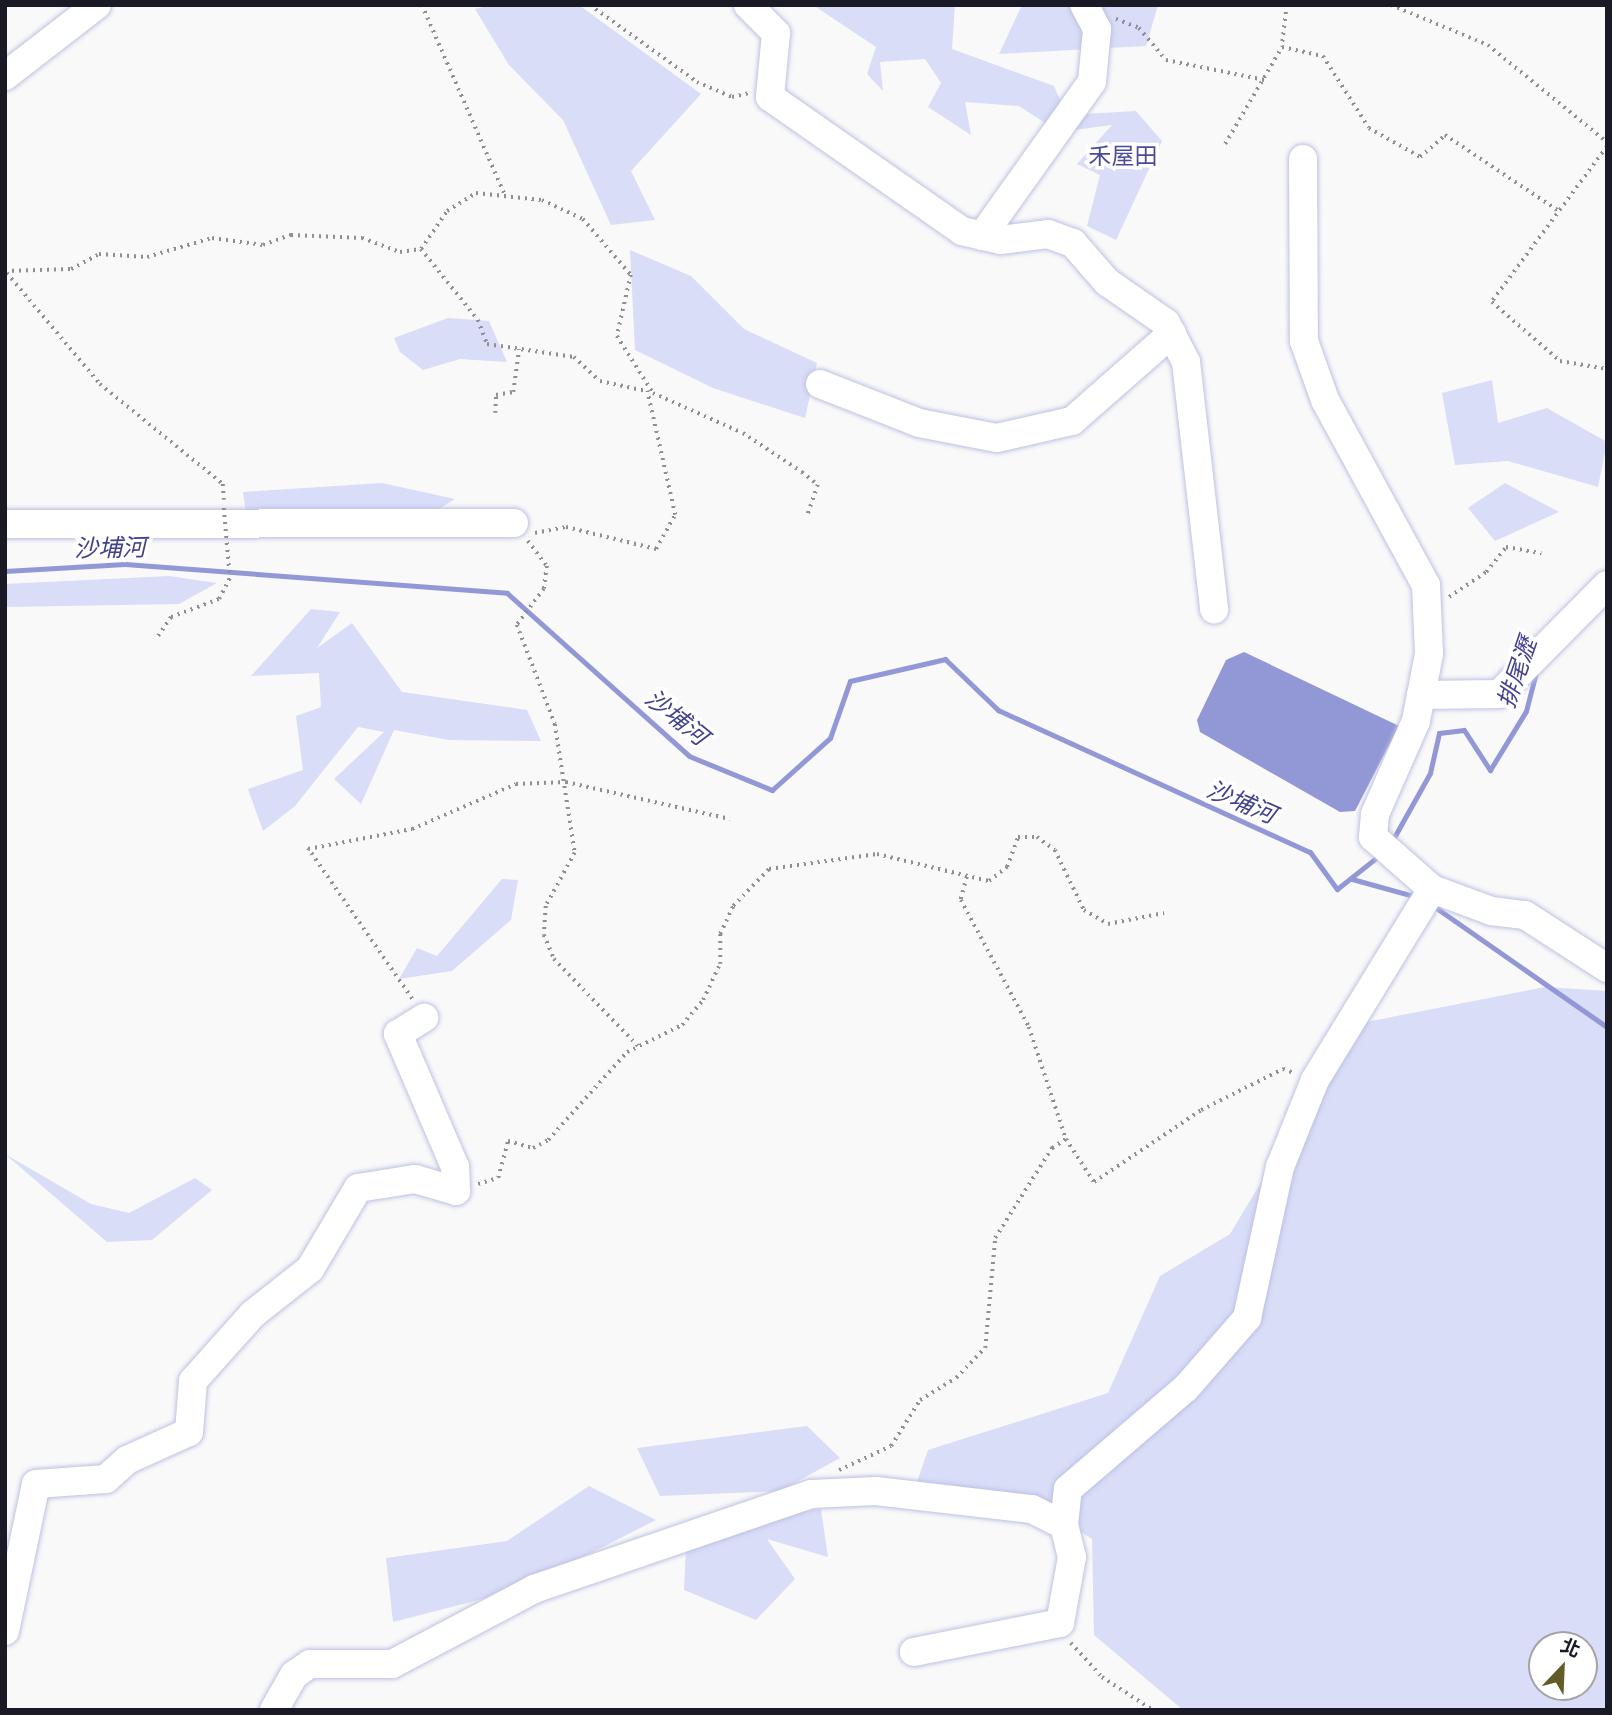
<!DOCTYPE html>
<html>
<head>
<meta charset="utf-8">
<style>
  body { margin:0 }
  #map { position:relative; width:1612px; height:1715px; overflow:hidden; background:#f9f9f9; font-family:"Fira Sans Condensed","Noto Sans TC",sans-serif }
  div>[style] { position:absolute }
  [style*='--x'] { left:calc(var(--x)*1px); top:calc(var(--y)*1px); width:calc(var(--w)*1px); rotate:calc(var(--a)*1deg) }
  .green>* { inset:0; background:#d9ddf7 }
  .water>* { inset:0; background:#9297d5 }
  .stream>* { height:5px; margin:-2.5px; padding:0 2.5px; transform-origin:2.5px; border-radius:2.5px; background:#9297d5 }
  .path>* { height:3.5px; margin-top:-1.75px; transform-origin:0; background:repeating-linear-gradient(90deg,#8e8e94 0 2px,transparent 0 7px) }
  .roads { filter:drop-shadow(0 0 2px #bdc1e3) drop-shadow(0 0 2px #bdc1e3) }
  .minor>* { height:28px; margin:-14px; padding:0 14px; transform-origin:14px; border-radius:14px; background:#fff }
  .path-bridge>* { height:3.5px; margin-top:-1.75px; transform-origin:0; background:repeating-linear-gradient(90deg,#8e8e94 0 2px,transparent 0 7px) }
  span { translate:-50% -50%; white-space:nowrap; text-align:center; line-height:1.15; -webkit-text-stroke:7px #fff; paint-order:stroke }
  .park-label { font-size:23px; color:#4a4a96 }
  .water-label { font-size:24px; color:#43428d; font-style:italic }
  .frame { position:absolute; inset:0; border:7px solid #191a26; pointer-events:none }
  .north { position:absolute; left:1528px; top:1631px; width:70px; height:70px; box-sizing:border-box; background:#fff; border:2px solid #a3a3a8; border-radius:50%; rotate:23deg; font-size:19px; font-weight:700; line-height:28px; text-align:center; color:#191a26 }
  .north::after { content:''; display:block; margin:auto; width:24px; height:32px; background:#645c28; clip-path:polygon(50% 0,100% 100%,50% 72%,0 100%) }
</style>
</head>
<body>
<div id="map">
  <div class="green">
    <i style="clip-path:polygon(492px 5px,579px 5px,701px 94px,631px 171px,655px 220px,611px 225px,563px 120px,509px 65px,475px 9px)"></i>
    <i style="clip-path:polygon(813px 5px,955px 5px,952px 49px,1054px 86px,1067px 115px,1136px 111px,1162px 141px,1116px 240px,1087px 226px,1100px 175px,1077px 164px,1112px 125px,1059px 132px,1019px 106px,965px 102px,971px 135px,928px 107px,941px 83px,925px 59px,880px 62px,883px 91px,867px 74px,876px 47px)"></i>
    <i style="clip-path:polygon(1022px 5px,1158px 5px,1146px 46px,999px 54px)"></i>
    <i style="clip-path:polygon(630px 250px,691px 276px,744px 329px,817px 363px,805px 418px,713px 388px,635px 350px)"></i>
    <i style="clip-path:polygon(448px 318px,489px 321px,507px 362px,460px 359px,423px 370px,400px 352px,394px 338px)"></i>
    <i style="clip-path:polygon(1492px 380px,1498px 423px,1547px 408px,1607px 442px,1598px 487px,1508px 461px,1455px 465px,1442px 393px)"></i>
    <i style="clip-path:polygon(382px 483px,455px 499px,432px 513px,247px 521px,243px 492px)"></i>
    <i style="clip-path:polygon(1505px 483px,1559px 512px,1495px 541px,1468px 508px)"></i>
    <i style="clip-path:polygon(169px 576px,217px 583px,179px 604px,5px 607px,5px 584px)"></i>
    <i style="clip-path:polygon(311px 609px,340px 612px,317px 648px,352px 623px,402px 692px,527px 710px,541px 741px,449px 740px,394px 730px,361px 804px,334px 779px,384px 732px,358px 727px,295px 806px,263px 831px,248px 789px,303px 770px,296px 716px,321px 707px,319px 673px,251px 676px)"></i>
    <i style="clip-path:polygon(502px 879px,518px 880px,511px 920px,452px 971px,399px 979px,417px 948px,437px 956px)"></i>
    <i style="clip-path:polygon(evenodd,1545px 987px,1607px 991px,1607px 1710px,1183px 1710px,1094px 1635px,1092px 1539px,1029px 1498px,916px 1485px,928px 1450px,1108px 1393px,1160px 1276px,1230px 1234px,1356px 1024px,1545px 987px,1542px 1645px,1584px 1645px,1584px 1687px,1542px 1687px,1542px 1645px)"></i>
    <i style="clip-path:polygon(5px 1154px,91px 1204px,129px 1213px,195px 1178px,212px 1190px,152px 1240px,107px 1242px)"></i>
    <i style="clip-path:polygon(807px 1426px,840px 1458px,780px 1491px,660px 1496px,637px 1448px)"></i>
    <i style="clip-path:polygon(589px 1486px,656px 1520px,518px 1590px,393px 1622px,386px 1558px,507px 1541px)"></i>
    <i style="clip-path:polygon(821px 1509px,828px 1557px,767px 1539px,795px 1579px,756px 1620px,684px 1590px,686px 1547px,780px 1514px)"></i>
  </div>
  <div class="water">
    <i style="clip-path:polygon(1244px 652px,1399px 726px,1355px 811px,1340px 812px,1200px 732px,1197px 720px,1226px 660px)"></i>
  </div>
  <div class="stream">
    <i style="--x:5;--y:571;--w:120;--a:-3.3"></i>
    <i style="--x:125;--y:564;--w:383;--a:4.3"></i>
    <i style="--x:507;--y:593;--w:244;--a:41.8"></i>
    <i style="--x:689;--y:756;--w:90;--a:22.3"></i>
    <i style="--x:772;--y:790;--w:78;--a:-41.9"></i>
    <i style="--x:830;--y:738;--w:60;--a:-70.7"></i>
    <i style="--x:850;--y:681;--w:98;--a:-13"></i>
    <i style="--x:945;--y:659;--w:74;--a:43.9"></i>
    <i style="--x:998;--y:710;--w:343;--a:24.5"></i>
    <i style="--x:1310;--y:852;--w:46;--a:53.9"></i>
    <i style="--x:1337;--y:889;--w:56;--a:-38.5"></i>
    <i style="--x:1392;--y:841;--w:78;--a:-60.8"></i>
    <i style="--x:1430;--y:773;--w:41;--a:-77.3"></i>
    <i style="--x:1439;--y:733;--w:25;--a:-7"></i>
    <i style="--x:1464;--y:730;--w:48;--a:57"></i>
    <i style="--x:1490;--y:770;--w:69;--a:-58.6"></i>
    <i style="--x:1526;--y:711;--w:40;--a:-75.6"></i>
    <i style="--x:1352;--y:879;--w:67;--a:15.5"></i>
    <i style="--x:1432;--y:905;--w:213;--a:34.9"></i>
  </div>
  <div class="path">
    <i style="--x:422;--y:5;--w:205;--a:66.4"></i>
    <i style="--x:590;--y:5;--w:132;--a:35.7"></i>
    <i style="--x:697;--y:82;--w:38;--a:23"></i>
    <i style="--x:732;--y:97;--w:17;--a:-13"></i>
    <i style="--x:1287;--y:5;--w:42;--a:96.8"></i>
    <i style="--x:1282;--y:47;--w:42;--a:12.4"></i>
    <i style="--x:1323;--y:56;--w:85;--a:57.4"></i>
    <i style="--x:1369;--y:128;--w:59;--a:29.6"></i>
    <i style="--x:1420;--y:157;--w:33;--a:-41"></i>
    <i style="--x:1445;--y:135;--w:137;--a:33.7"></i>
    <i style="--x:1391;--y:5;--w:105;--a:22.4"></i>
    <i style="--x:1488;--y:45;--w:154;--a:39.2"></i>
    <i style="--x:1116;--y:19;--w:25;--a:21"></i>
    <i style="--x:1139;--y:28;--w:42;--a:49.8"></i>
    <i style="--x:1166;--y:60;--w:101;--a:11.4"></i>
    <i style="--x:1225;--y:144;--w:113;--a:-59.6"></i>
    <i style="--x:1607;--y:147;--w:193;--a:126.6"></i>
    <i style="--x:1492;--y:302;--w:90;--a:40.9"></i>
    <i style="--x:1560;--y:361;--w:48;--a:9.7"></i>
    <i style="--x:421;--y:249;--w:91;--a:51.2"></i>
    <i style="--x:478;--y:320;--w:26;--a:69"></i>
    <i style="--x:487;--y:344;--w:88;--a:8.5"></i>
    <i style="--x:574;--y:357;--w:35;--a:43"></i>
    <i style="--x:600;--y:381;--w:47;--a:12.3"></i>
    <i style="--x:5;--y:271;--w:66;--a:-1.7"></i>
    <i style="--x:71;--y:269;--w:32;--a:-28"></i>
    <i style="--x:99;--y:254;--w:48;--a:3.6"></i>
    <i style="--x:147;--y:257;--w:68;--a:-16.3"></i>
    <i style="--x:212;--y:238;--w:51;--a:7.8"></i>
    <i style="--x:263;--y:245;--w:30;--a:-20"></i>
    <i style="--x:291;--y:235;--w:71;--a:2.4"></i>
    <i style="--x:362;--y:238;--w:40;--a:20.2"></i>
    <i style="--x:400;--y:252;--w:21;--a:-8"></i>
    <i style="--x:421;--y:249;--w:46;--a:-55.6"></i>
    <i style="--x:447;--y:211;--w:34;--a:-32"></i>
    <i style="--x:476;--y:193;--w:66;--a:6.1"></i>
    <i style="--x:542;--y:200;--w:45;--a:24.9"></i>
    <i style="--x:583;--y:219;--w:74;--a:49.4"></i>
    <i style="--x:631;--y:275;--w:63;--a:102.9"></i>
    <i style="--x:617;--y:336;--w:67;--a:57.7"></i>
    <i style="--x:653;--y:393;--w:98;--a:24"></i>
    <i style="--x:743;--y:433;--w:71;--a:33.5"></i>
    <i style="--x:802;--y:472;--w:21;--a:39"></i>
    <i style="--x:818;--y:485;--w:34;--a:109"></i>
    <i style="--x:7;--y:273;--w:145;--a:50"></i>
    <i style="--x:100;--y:384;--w:159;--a:39.1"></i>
    <i style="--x:223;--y:484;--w:16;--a:86"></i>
    <i style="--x:495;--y:413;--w:18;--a:-87"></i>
    <i style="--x:496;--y:395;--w:17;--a:-10"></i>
    <i style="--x:513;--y:392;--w:43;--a:-82.1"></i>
    <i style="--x:535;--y:533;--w:32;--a:-11"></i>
    <i style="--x:566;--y:527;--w:93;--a:13.7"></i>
    <i style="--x:656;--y:549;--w:39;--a:-61"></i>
    <i style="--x:675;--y:515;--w:127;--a:-102.7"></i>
    <i style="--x:528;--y:541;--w:31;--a:53"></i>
    <i style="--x:547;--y:566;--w:23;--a:97"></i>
    <i style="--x:544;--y:589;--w:45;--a:126.9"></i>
    <i style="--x:517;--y:625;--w:106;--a:69"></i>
    <i style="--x:555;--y:724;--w:131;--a:81.2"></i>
    <i style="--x:575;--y:853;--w:60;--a:118.7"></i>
    <i style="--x:546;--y:906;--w:29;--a:94"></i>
    <i style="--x:544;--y:935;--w:26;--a:67"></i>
    <i style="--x:554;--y:959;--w:121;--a:46"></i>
    <i style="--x:1449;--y:597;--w:45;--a:-34"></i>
    <i style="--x:1486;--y:572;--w:32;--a:-51"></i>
    <i style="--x:1506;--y:547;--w:36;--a:10"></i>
    <i style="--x:158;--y:636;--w:23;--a:-56"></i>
    <i style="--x:171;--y:617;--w:51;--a:-20.6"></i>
    <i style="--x:219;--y:599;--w:25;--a:-63"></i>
    <i style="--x:967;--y:877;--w:24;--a:105"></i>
    <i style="--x:961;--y:900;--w:144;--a:61.8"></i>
    <i style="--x:1029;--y:1027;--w:118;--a:71.7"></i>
    <i style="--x:412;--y:999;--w:183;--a:-124.7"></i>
    <i style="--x:308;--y:849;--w:106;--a:-10.9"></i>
    <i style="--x:412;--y:829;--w:113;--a:-23.4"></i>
    <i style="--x:516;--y:784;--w:50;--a:-2.3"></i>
    <i style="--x:566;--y:782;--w:168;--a:12.7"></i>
    <i style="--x:478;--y:1184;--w:21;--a:-17"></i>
    <i style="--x:498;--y:1178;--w:38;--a:-75"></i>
    <i style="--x:508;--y:1141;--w:26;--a:16"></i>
    <i style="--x:533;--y:1148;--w:17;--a:-28"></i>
    <i style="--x:548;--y:1140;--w:118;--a:-48.1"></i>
    <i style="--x:627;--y:1052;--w:61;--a:-26.1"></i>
    <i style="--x:682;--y:1025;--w:33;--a:-50"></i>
    <i style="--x:703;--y:1000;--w:40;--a:-65"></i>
    <i style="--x:720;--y:964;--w:30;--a:-90"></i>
    <i style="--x:720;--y:934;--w:31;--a:-65"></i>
    <i style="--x:733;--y:906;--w:52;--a:-45.8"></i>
    <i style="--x:769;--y:869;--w:109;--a:-7.9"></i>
    <i style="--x:877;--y:854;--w:115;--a:13.6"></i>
    <i style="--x:989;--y:881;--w:23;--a:-38"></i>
    <i style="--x:1007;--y:867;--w:32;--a:-70"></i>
    <i style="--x:1018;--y:837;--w:19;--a:0"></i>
    <i style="--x:1037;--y:837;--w:22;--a:36"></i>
    <i style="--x:1055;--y:850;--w:67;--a:64.2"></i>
    <i style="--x:1084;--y:910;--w:28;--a:30"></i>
    <i style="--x:1108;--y:924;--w:57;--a:-11.1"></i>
    <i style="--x:839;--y:1470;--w:57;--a:-24.8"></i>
    <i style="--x:891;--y:1446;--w:54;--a:-57.8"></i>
    <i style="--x:920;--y:1400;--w:42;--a:-31.4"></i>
    <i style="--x:956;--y:1378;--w:42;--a:-46"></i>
    <i style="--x:985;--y:1348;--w:110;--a:-84.8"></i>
    <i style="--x:995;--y:1238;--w:107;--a:-57.7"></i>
    <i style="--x:1052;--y:1148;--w:17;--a:-33"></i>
    <i style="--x:1066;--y:1139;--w:51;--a:56.9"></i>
    <i style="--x:1094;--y:1182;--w:129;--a:-33.9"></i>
    <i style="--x:1201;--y:1110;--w:92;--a:-26.6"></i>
    <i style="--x:1283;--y:1069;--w:12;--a:20"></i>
    <i style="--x:1071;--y:1643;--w:46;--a:47.6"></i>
    <i style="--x:1102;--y:1677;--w:61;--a:32.9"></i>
  </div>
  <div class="roads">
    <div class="minor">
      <i style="--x:748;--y:5;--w:40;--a:45"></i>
      <i style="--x:776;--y:33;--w:64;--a:95.4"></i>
      <i style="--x:770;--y:97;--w:234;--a:34.9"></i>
      <i style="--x:962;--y:231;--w:39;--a:13"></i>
      <i style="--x:1000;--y:240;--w:48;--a:-7.1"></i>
      <i style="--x:1048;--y:234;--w:27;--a:20"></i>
      <i style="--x:1073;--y:243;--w:52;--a:48.9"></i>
      <i style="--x:1107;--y:282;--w:72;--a:34.8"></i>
      <i style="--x:1166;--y:323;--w:44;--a:62.9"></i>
      <i style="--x:1186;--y:362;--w:249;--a:83.5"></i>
      <i style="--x:5;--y:76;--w:116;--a:-37.7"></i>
      <i style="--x:1303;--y:159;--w:182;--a:89.7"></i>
      <i style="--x:1304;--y:341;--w:63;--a:70.4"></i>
      <i style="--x:1325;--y:400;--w:211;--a:61.4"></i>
      <i style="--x:1426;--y:585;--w:69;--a:87.5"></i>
      <i style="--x:1429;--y:654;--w:68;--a:101"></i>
      <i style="--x:1416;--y:721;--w:102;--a:113.8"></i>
      <i style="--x:1375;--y:814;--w:23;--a:95"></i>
      <i style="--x:1373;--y:837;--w:79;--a:41.4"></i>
      <i style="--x:1432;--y:889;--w:63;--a:20.4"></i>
      <i style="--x:1491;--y:911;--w:34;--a:7"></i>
      <i style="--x:1525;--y:915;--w:98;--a:32.9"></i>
      <i style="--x:982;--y:236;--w:189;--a:-54.5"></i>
      <i style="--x:1092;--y:82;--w:53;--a:-84.6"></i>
      <i style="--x:1097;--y:29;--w:27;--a:-118"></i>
      <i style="--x:820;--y:384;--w:106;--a:21.5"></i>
      <i style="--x:919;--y:423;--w:79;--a:10.9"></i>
      <i style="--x:997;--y:438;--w:77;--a:-12.8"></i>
      <i style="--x:1072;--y:421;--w:133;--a:-41.3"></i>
      <i style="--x:5;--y:524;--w:509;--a:-0.11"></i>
      <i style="--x:1421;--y:695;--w:78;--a:-0.7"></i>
      <i style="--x:1499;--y:694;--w:153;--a:-45.3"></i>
      <i style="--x:1064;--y:1525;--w:36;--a:-84"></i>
      <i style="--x:1068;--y:1489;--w:155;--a:-40.6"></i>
      <i style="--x:1186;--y:1388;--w:93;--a:-48.9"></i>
      <i style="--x:1247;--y:1318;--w:155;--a:-77.7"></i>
      <i style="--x:1280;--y:1167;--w:94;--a:-68.1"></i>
      <i style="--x:1315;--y:1080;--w:224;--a:-58.5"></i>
      <i style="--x:5;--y:1631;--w:150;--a:-78.1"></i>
      <i style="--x:36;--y:1484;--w:70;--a:-4.1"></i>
      <i style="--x:106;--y:1479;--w:28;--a:-42"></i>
      <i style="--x:127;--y:1460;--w:68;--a:-24.3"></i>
      <i style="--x:189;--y:1432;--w:51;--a:-85.5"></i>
      <i style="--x:193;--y:1381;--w:90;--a:-48.2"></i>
      <i style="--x:253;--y:1314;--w:73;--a:-38.3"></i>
      <i style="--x:310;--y:1269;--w:94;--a:-59.3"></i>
      <i style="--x:358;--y:1188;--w:58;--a:-9"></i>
      <i style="--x:415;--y:1179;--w:43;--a:16.3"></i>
      <i style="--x:456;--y:1191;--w:24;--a:-92"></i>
      <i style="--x:455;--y:1167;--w:145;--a:-113.2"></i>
      <i style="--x:398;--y:1034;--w:31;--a:-32"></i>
      <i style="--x:274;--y:1710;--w:40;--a:-60.3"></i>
      <i style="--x:294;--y:1675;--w:19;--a:-35"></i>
      <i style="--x:310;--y:1664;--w:82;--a:0"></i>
      <i style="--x:392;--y:1664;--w:161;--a:-27.8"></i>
      <i style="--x:534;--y:1589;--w:293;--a:-18.9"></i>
      <i style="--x:811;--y:1494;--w:65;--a:-2.6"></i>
      <i style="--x:876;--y:1491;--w:157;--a:6.6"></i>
      <i style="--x:1032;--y:1509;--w:36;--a:27"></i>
      <i style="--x:1064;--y:1525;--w:33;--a:76"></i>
      <i style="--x:1072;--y:1557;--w:67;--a:100.3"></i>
      <i style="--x:1060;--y:1623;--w:149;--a:168.8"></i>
    </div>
  </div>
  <div class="path-bridge">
    <i style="--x:224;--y:508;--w:69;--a:85"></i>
  </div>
  <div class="park-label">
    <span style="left:1123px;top:156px">禾屋田</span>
  </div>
  <div class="water-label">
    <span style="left:110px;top:549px;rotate:-1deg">沙埔河</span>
    <span style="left:1518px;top:673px;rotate:-71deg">排尾瀝</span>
    <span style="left:676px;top:718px;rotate:39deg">沙埔河</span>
    <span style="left:1241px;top:803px;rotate:23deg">沙埔河</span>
  </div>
  <div class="frame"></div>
  <div class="north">北</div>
</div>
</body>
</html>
